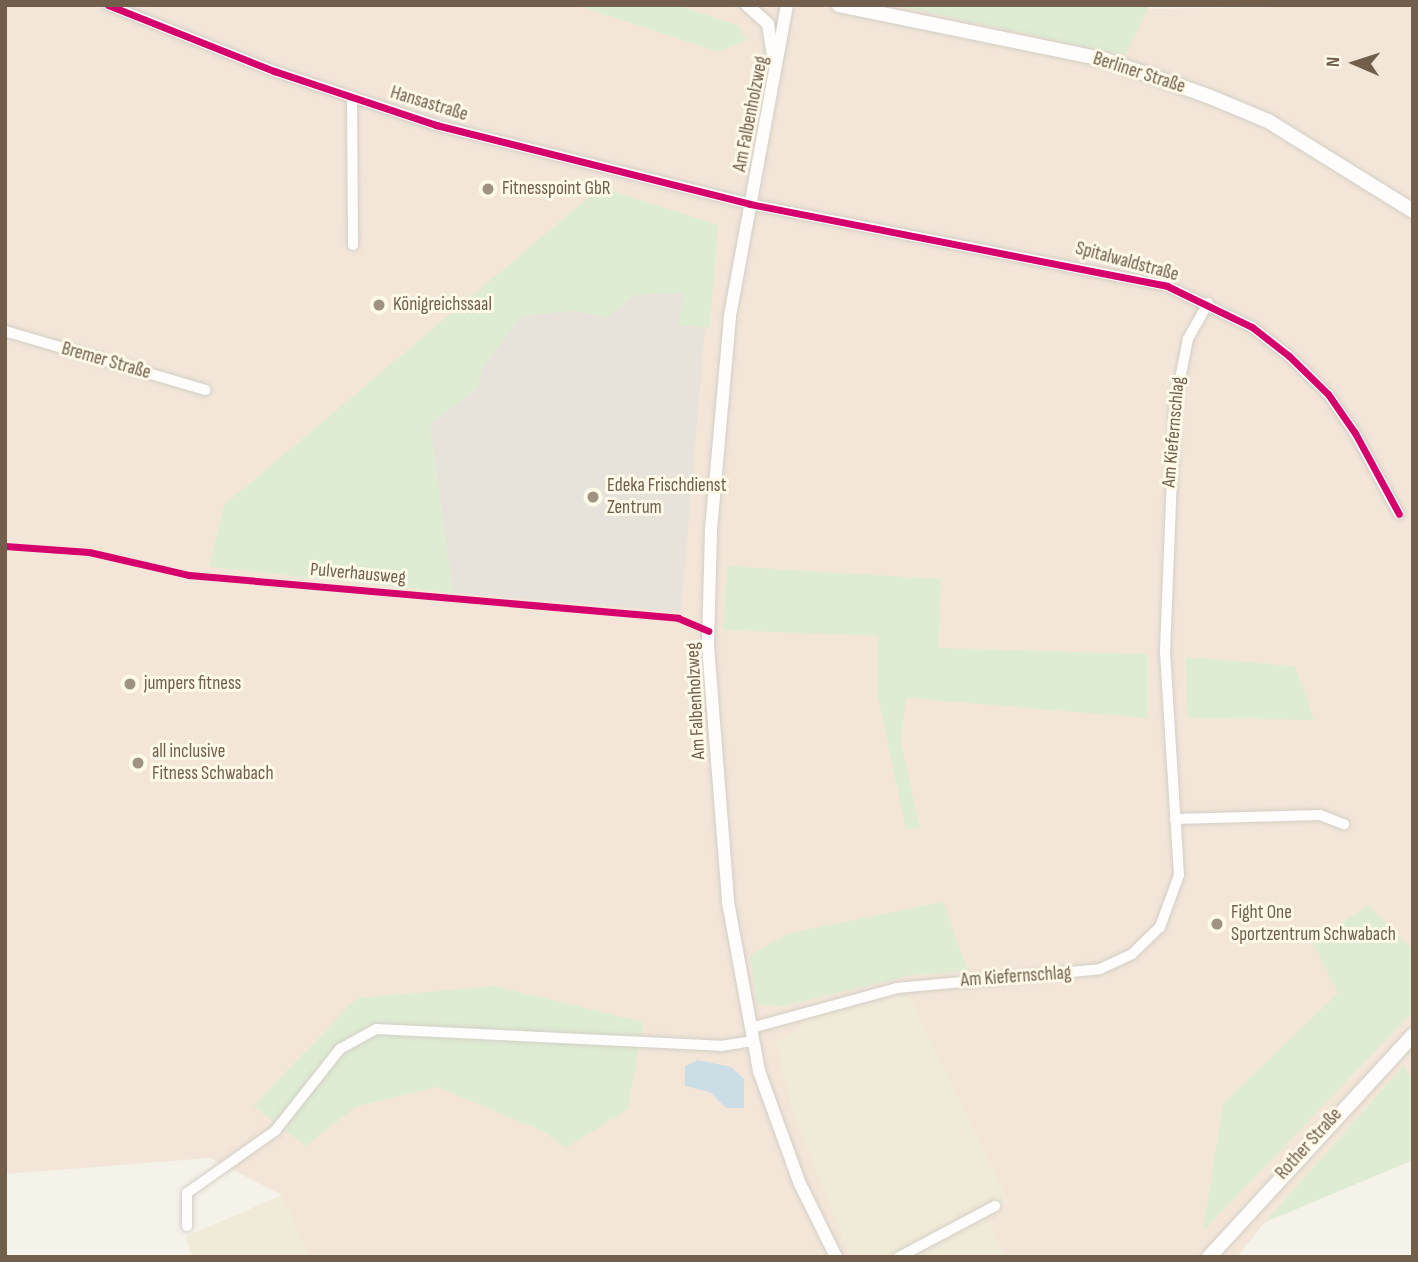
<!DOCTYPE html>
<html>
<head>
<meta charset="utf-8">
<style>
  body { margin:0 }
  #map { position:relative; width:1418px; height:1262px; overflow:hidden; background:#f5f2e9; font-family:"Sofia Sans Condensed",sans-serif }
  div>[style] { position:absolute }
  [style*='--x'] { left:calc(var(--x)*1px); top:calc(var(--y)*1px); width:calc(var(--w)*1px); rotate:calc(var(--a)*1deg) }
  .residential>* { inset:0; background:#f0ead9 }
  .commercial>* { inset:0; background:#f3e6d9 }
  .industrial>* { inset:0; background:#e7e3da }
  .green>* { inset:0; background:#deecd4 }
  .water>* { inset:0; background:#cbdee5 }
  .roads { filter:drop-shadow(0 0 2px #d4cfc6) drop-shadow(0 0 2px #d4cfc6) }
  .minor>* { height:10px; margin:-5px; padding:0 5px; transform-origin:5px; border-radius:5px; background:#fefdfc }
  .tertiary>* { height:12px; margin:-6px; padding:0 6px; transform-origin:6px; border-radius:6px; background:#fefdfc }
  .secondary>* { height:14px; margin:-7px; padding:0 7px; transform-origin:7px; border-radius:7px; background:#fefdfc }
  .cycleway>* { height:7px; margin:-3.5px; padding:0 3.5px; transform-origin:3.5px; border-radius:3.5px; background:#d6006c }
  .dots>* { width:19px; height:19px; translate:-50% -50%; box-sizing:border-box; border:4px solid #fef9e9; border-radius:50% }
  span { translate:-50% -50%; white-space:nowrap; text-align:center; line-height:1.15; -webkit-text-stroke:6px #fef9e9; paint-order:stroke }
  .street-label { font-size:19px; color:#715f4b }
  .poi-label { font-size:19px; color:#715f4b }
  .left { translate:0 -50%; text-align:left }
  .frame { position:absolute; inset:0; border:7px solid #715f4b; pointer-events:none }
  .north { position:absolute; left:1320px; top:28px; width:70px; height:70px; -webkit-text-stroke:5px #fef9e9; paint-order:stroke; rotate:273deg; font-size:19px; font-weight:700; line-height:28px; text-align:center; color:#715f4b }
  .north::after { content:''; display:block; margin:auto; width:24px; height:32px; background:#715f4b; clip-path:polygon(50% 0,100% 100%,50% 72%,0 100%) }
</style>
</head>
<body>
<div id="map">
  <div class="residential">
    <i style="clip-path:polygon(908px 994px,1008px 1201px,987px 1219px,1005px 1257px,851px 1257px,794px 1114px,776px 1043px,817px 1016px)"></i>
    <i style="clip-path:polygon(282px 1195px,309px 1257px,193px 1257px,185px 1237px)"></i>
  </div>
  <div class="commercial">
    <i style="clip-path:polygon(5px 5px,894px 5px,932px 12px,1413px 5px,1413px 1160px,1265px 1222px,1237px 1257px,1005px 1257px,987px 1219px,1008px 1201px,908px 994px,817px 1016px,776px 1043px,794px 1114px,851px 1257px,309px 1257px,282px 1195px,210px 1158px,5px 1174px)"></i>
  </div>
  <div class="industrial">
    <i style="clip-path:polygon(684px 293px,679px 325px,705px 328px,681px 612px,453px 593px,430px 424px,478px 388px,483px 367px,522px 316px,573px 311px,607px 317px,636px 295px)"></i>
  </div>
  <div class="green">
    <i style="clip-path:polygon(576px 5px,677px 5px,737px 25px,747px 40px,719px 52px)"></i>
    <i style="clip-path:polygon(894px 5px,1150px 5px,1125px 55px)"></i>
    <i style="clip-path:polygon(601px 187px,718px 225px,710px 328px,678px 325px,684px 293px,636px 295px,607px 317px,573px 311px,522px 316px,483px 367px,478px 388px,430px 424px,453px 593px,209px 567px,224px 505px)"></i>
    <i style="clip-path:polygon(727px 566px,941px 579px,938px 648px,1147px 654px,1147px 718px,906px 698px,901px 742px,920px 828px,906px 829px,878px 697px,878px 636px,723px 630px)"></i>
    <i style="clip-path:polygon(1185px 657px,1295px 666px,1314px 720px,1188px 718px)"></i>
    <i style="clip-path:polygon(943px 902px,968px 971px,912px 975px,783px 1006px,757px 1004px,750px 955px,789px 933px)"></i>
    <i style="clip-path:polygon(1368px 905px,1413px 950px,1413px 1012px,1203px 1231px,1223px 1104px,1338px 993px,1313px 943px)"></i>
    <i style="clip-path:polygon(495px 986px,643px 1022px,628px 1109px,566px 1148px,544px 1132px,438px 1087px,357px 1106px,305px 1146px,253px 1106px,357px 998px)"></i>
    <i style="clip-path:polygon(1404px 1065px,1413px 1081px,1413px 1160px,1265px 1222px)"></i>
  </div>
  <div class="water">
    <i style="clip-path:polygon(698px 1060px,731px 1067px,744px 1079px,744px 1108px,726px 1108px,710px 1092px,685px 1086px,685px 1066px)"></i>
  </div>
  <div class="roads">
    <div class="minor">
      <i style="--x:108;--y:5;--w:179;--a:21.7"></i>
      <i style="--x:274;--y:71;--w:171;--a:18.4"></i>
      <i style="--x:436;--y:125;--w:324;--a:14.1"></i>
      <i style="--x:750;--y:204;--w:425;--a:11.1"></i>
      <i style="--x:1167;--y:286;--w:94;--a:25.8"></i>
      <i style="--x:1252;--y:327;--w:47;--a:38.1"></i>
      <i style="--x:1289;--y:356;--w:54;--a:44.3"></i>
      <i style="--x:1328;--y:394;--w:47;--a:55.3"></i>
      <i style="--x:1355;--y:433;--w:92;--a:61.5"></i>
      <i style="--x:352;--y:97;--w:148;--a:89.6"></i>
      <i style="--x:5;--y:331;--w:209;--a:16.4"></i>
      <i style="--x:1175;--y:819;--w:145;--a:-1.6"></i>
      <i style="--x:1320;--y:815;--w:26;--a:21"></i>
      <i style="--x:751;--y:1028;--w:151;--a:-15.3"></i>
      <i style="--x:897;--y:988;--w:204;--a:-5.3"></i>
      <i style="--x:1100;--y:969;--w:35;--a:-25"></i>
      <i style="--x:1132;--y:954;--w:39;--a:-44"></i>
      <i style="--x:1160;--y:927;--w:55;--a:-69.9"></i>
      <i style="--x:1179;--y:875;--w:224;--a:-93.6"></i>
      <i style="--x:1165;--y:651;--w:247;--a:-87.7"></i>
      <i style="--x:1175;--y:404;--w:66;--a:-78.7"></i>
      <i style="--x:1188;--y:339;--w:41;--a:-60.9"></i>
      <i style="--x:187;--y:1226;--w:33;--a:-90"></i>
      <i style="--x:187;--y:1193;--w:108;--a:-35.2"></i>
      <i style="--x:275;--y:1131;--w:105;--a:-51.6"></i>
      <i style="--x:340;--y:1049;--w:41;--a:-29.1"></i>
      <i style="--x:376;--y:1029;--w:345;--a:2.8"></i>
      <i style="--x:721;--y:1046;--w:33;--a:-9"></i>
      <i style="--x:899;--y:1257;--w:109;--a:-28"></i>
    </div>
    <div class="tertiary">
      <i style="--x:747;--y:5;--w:28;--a:42"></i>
      <i style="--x:768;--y:24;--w:30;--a:81"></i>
      <i style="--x:787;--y:5;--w:317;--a:100.4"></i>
      <i style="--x:730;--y:317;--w:214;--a:95.1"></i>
      <i style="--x:711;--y:530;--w:116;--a:91.5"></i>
      <i style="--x:708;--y:646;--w:257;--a:85.5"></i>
      <i style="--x:728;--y:902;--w:172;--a:79.6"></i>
      <i style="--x:759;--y:1071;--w:120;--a:70.1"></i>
      <i style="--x:800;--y:1184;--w:81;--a:63.7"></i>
    </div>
    <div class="secondary">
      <i style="--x:839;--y:5;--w:269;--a:11.6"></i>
      <i style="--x:1103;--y:59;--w:111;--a:19.4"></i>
      <i style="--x:1208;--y:96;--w:65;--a:22.6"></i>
      <i style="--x:1268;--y:121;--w:171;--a:31.8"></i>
      <i style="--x:1209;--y:1257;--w:301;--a:-47.4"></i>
    </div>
  </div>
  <div class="cycleway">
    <i style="--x:108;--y:5;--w:179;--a:21.7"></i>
    <i style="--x:274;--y:71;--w:171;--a:18.4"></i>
    <i style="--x:436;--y:125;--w:324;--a:14.1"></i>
    <i style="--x:750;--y:204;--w:425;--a:11.1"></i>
    <i style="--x:1167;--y:286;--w:94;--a:25.8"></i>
    <i style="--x:1252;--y:327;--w:47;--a:38.1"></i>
    <i style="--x:1289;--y:356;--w:54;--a:44.3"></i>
    <i style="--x:1328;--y:394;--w:47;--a:55.3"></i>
    <i style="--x:1355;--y:433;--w:92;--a:61.5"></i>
    <i style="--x:5;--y:546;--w:84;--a:4.1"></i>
    <i style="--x:89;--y:552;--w:103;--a:13"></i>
    <i style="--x:189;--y:575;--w:491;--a:5"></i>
    <i style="--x:678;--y:618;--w:33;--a:23"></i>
  </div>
  <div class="dots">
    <i style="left:488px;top:189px;background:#9f9282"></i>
    <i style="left:379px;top:305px;background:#9f9282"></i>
    <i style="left:593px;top:497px;background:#9f9282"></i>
    <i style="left:130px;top:684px;background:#9f9282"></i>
    <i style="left:138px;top:763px;background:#9f9282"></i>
    <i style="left:1217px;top:924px;background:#9f9282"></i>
  </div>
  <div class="street-label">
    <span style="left:1139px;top:73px;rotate:18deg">Berliner Straße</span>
    <span style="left:429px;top:104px;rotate:17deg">Hansastraße</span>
    <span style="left:751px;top:114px;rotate:-79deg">Am Falbenholzweg</span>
    <span style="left:1127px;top:262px;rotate:15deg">Spitalwaldstraße</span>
    <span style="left:106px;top:361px;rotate:16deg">Bremer Straße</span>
    <span style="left:1174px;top:432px;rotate:-85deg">Am Kiefernschlag</span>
    <span style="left:358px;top:574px;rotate:5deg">Pulverhausweg</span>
    <span style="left:696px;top:701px;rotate:-93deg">Am Falbenholzweg</span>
    <span style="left:1016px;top:977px;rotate:-4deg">Am Kiefernschlag</span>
    <span style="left:1309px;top:1144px;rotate:-48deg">Rother Straße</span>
  </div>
  <div class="poi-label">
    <span class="left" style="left:502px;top:189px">Fitnesspoint GbR</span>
    <span class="left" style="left:393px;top:305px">Königreichssaal</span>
    <span class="left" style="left:607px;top:497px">Edeka Frischdienst<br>Zentrum</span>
    <span class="left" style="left:144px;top:684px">jumpers fitness</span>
    <span class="left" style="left:152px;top:763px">all inclusive<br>Fitness Schwabach</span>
    <span class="left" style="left:1231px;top:924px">Fight One<br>Sportzentrum Schwabach</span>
  </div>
  <div class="frame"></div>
  <div class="north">N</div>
</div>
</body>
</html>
